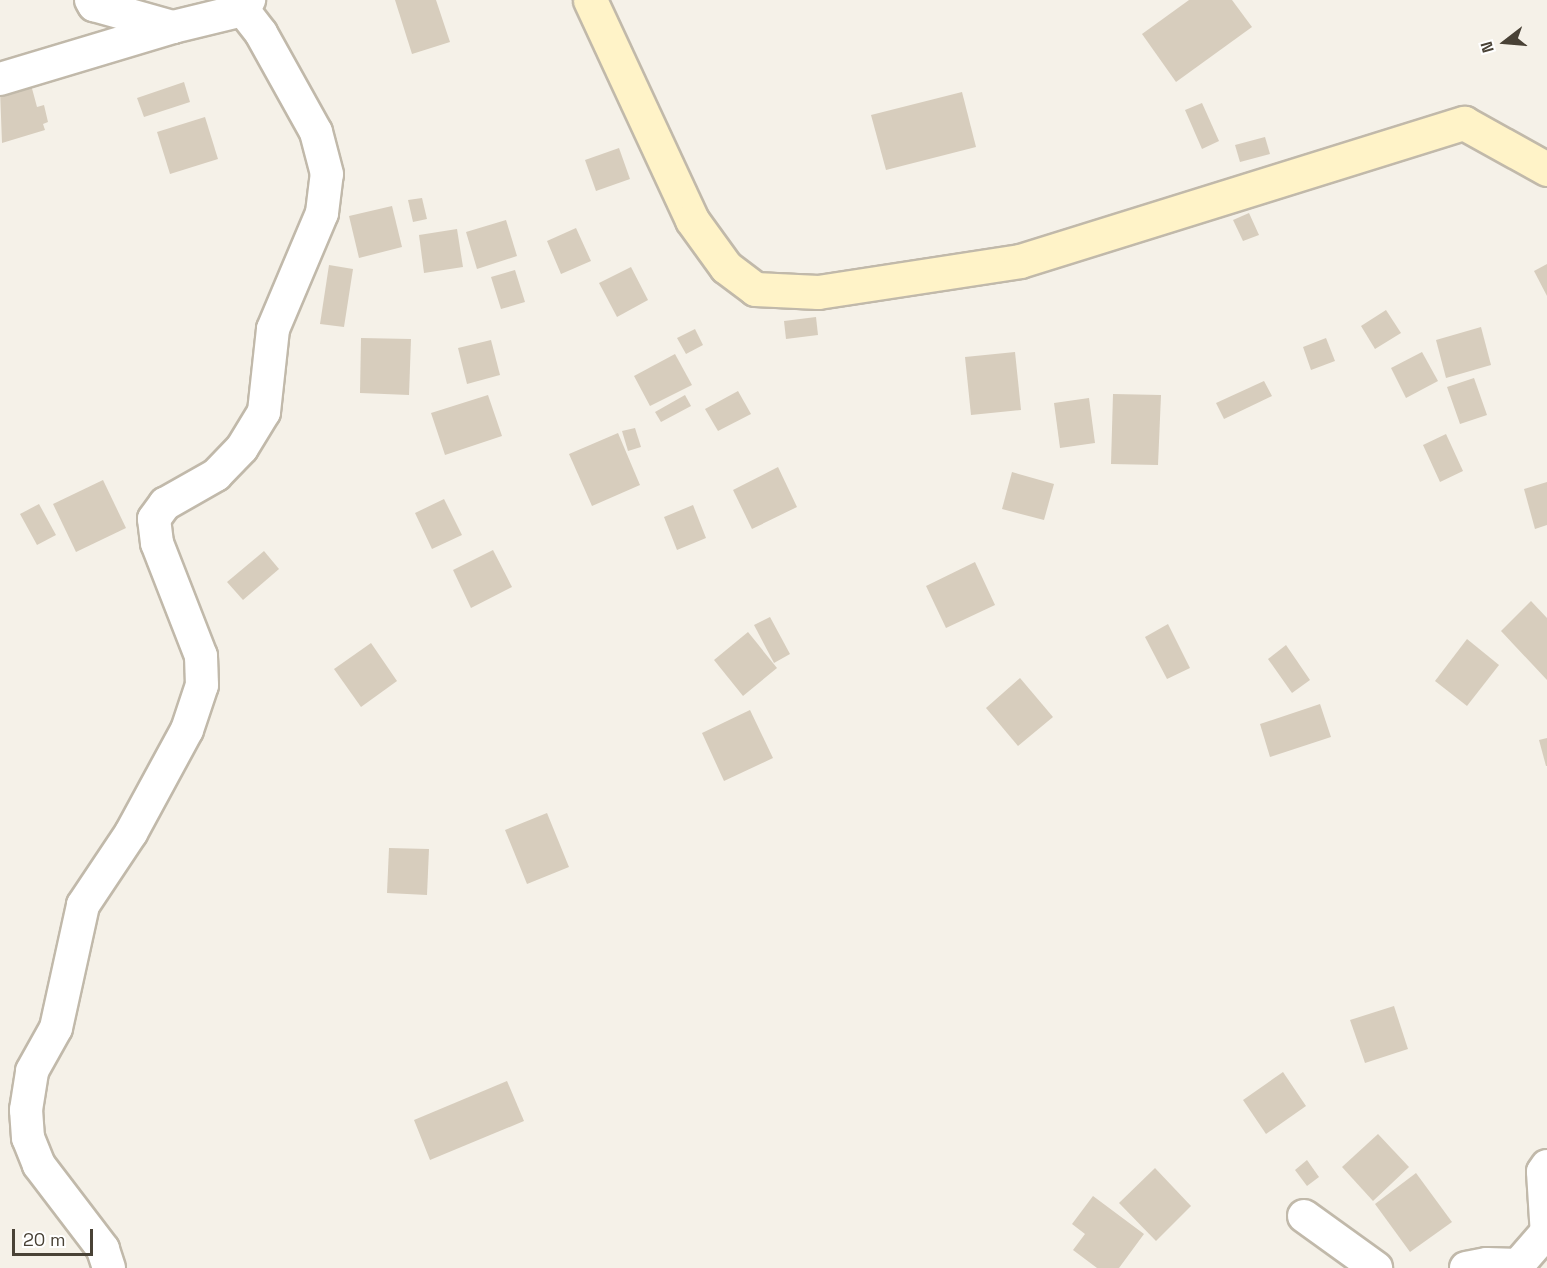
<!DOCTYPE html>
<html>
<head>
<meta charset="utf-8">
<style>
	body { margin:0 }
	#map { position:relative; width:1547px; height:1268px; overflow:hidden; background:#f5f1e8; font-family:"Space Grotesk",sans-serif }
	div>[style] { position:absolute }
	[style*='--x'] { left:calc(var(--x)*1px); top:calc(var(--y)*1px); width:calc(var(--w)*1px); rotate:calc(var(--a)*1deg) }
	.building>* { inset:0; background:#d7cdbd }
	.roads { filter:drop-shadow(2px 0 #c1b9aa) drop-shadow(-2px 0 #c1b9aa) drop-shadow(0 2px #c1b9aa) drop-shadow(0 -2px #c1b9aa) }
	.street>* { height:32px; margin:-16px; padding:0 16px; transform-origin:16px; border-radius:16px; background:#fff }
	.secondary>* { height:33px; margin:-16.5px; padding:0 16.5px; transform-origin:16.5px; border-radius:16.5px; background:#fff3c8 }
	span { translate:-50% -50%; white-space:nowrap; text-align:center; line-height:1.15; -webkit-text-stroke:4.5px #fff; paint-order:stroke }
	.north { position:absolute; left:1475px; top:12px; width:60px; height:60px; -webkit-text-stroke:4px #fff; paint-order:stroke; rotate:254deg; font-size:16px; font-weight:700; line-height:24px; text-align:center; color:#494236 }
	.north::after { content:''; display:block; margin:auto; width:21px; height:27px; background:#494236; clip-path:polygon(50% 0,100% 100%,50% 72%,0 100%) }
	.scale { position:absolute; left:12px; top:1229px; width:81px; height:27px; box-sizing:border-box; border:3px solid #494236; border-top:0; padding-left:8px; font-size:18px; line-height:21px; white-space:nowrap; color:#494236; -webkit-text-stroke:4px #fff; paint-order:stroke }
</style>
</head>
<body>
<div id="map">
	<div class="building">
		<i style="clip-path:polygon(395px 0,436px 0,450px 42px,412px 54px)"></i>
		<i style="clip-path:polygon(1189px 0,1232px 0,1252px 27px,1176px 82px,1142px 34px)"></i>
		<i style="clip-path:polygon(30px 81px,37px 107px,44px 105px,48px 122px,43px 124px,45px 130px,2px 143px,0 90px)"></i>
		<i style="clip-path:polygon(184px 82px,190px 102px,144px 117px,137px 98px)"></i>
		<i style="clip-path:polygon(962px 92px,976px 147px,886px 170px,871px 115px)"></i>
		<i style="clip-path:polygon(1202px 103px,1219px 141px,1202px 149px,1185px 110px)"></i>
		<i style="clip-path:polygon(205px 117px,218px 159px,170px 174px,157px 132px)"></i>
		<i style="clip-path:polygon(1265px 137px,1270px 154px,1240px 162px,1235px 145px)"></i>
		<i style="clip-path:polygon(619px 148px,630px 179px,596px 191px,585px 160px)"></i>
		<i style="clip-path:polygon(422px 198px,427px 219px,413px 222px,408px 200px)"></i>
		<i style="clip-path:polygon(392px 206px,402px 247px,359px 258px,349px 216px)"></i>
		<i style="clip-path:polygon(1249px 213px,1259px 235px,1243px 241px,1233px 220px)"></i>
		<i style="clip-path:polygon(506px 220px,517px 256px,477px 269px,466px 232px)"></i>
		<i style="clip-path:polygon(576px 228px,591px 261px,561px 274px,547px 241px)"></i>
		<i style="clip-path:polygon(457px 229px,463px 267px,424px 273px,419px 235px)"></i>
		<i style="clip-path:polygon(1547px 264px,1547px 296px,1534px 271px)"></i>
		<i style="clip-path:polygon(329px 265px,353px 269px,344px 327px,320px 324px)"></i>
		<i style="clip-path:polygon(631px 267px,648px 300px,617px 317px,599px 283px)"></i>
		<i style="clip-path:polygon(515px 270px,525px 302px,501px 309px,491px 277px)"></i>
		<i style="clip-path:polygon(1386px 310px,1401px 333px,1375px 349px,1361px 326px)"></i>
		<i style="clip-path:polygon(816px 317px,818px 335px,786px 339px,784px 321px)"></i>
		<i style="clip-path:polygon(1481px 327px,1491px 365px,1446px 378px,1436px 340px)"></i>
		<i style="clip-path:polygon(695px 329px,703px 345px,686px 354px,677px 338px)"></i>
		<i style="clip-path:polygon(361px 338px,411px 339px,409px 395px,360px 393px)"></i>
		<i style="clip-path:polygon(1326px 338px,1335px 361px,1311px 370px,1303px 347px)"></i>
		<i style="clip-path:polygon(491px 340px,500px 375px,467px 384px,458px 348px)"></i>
		<i style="clip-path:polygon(1015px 352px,1021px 410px,971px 415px,965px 357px)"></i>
		<i style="clip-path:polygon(1422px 352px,1438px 381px,1406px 398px,1391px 368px)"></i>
		<i style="clip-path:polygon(675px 354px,692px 385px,650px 406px,634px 376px)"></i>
		<i style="clip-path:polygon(1474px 378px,1487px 415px,1460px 424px,1447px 387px)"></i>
		<i style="clip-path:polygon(1264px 381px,1272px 396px,1224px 419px,1216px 403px)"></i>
		<i style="clip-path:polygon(738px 391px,751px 414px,718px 431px,705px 409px)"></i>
		<i style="clip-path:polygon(1113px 394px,1161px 395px,1158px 465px,1111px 464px)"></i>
		<i style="clip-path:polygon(488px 395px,502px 436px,445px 455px,431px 413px)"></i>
		<i style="clip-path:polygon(685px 395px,691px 406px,661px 422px,655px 412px)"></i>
		<i style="clip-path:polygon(1089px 398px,1095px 443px,1060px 448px,1054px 403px)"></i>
		<i style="clip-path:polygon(635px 428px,641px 447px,628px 451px,622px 431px)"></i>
		<i style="clip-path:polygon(618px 433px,640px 485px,592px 506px,569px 454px)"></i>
		<i style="clip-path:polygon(1446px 434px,1463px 471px,1440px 482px,1423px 445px)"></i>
		<i style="clip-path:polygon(778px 467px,797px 507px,752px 529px,733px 490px)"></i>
		<i style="clip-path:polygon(1012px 472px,1054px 484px,1044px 520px,1002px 509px)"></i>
		<i style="clip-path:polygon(103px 480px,126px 528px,76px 552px,53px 504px)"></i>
		<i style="clip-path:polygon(1547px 482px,1547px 525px,1535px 529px,1524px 489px)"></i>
		<i style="clip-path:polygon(444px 499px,462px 535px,432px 549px,415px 513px)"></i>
		<i style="clip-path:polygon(39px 504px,56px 535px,37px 545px,20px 514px)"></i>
		<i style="clip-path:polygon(693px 505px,706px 538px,677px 550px,664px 517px)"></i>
		<i style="clip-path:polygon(493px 550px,512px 587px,471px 608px,453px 570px)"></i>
		<i style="clip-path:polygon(264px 551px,279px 569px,243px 600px,227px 582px)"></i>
		<i style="clip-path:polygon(975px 562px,995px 605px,946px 628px,926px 586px)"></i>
		<i style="clip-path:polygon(1531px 601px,1547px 618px,1547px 680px,1501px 631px)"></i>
		<i style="clip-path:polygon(770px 617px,790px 654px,774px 663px,754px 625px)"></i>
		<i style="clip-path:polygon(1168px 624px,1190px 668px,1167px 679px,1145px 637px)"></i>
		<i style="clip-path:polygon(748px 632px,777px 668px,743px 696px,714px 660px)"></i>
		<i style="clip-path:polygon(1467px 639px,1499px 665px,1467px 706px,1435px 681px)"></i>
		<i style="clip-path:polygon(371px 643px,397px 681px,361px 707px,334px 669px)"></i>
		<i style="clip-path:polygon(1286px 645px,1310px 680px,1292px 693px,1268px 659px)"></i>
		<i style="clip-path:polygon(1020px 678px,1053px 717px,1018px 746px,986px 708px)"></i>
		<i style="clip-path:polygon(1320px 704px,1331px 737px,1270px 757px,1260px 724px)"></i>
		<i style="clip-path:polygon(750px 710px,773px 758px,724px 781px,702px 733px)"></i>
		<i style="clip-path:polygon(1547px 738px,1547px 766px,1546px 766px,1539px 740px)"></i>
		<i style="clip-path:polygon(547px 813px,569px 867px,527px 884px,505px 830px)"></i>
		<i style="clip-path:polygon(389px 848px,429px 849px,427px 895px,387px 893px)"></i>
		<i style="clip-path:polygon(1394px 1006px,1408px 1049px,1365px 1063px,1350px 1020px)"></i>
		<i style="clip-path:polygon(1283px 1072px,1306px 1106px,1266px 1134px,1243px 1100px)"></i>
		<i style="clip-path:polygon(507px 1081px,524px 1121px,430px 1160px,414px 1120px)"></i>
		<i style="clip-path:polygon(1378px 1134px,1409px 1167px,1373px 1201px,1342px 1167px)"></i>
		<i style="clip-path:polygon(1307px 1160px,1319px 1177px,1307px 1186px,1295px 1170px)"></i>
		<i style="clip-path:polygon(1155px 1168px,1191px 1206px,1156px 1241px,1119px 1203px)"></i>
		<i style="clip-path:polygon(1416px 1173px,1452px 1222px,1410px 1252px,1375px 1204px)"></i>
		<i style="clip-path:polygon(1093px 1196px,1144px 1234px,1119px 1268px,1097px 1268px,1073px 1250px,1085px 1234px,1072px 1224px)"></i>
	</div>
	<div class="roads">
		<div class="street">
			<i style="--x:91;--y:0;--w:6;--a:59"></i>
			<i style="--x:94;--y:5;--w:82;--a:15.6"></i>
			<i style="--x:173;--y:27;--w:72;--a:-13.7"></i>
			<i style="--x:0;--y:79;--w:181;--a:-16.7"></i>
			<i style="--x:1547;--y:1166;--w:7;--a:124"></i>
			<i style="--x:1543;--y:1172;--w:64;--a:86.4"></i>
			<i style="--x:1304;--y:1216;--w:89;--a:35.8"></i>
			<i style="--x:109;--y:1268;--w:20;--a:-108"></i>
			<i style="--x:103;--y:1249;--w:106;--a:-127.3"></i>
			<i style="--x:39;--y:1165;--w:29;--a:-112"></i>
			<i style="--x:28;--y:1138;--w:28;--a:-94"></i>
			<i style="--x:26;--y:1110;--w:39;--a:-81"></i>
			<i style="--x:32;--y:1071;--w:49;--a:-60.8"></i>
			<i style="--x:56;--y:1028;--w:126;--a:-77.6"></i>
			<i style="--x:83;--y:905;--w:87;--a:-56.3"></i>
			<i style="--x:131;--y:833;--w:117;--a:-61.5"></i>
			<i style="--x:187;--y:730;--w:47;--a:-71.6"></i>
			<i style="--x:202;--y:685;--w:29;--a:-92"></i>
			<i style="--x:201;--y:656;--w:121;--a:-111.3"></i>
			<i style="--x:157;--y:543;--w:24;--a:-97"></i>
			<i style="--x:154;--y:519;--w:19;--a:-54"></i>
			<i style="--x:165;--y:504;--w:59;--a:-29.6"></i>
			<i style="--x:216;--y:475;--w:37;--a:-46"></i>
			<i style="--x:242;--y:448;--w:42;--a:-58.6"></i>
			<i style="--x:264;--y:412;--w:83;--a:-83.8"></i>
			<i style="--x:273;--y:329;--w:126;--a:-67.1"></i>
			<i style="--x:322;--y:213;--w:39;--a:-83"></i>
			<i style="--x:327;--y:174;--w:43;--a:-104.7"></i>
			<i style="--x:316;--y:132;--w:113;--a:-119.1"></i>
			<i style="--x:261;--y:33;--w:29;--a:-128"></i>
			<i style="--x:243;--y:10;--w:12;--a:-59"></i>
			<i style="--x:1466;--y:1268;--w:21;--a:-11"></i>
			<i style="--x:1487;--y:1264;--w:31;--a:2"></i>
			<i style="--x:1518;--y:1265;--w:41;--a:-48.9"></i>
		</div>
		<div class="secondary">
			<i style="--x:590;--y:0;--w:242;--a:65.1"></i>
			<i style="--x:692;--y:220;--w:58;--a:54.1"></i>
			<i style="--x:726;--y:267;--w:36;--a:37"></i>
			<i style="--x:755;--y:289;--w:63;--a:2.7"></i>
			<i style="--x:818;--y:292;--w:204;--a:-8.7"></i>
			<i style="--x:1020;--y:261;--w:465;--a:-17.3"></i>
			<i style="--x:1464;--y:123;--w:95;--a:29"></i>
		</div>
	</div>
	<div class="north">N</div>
	<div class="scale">20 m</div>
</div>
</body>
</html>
